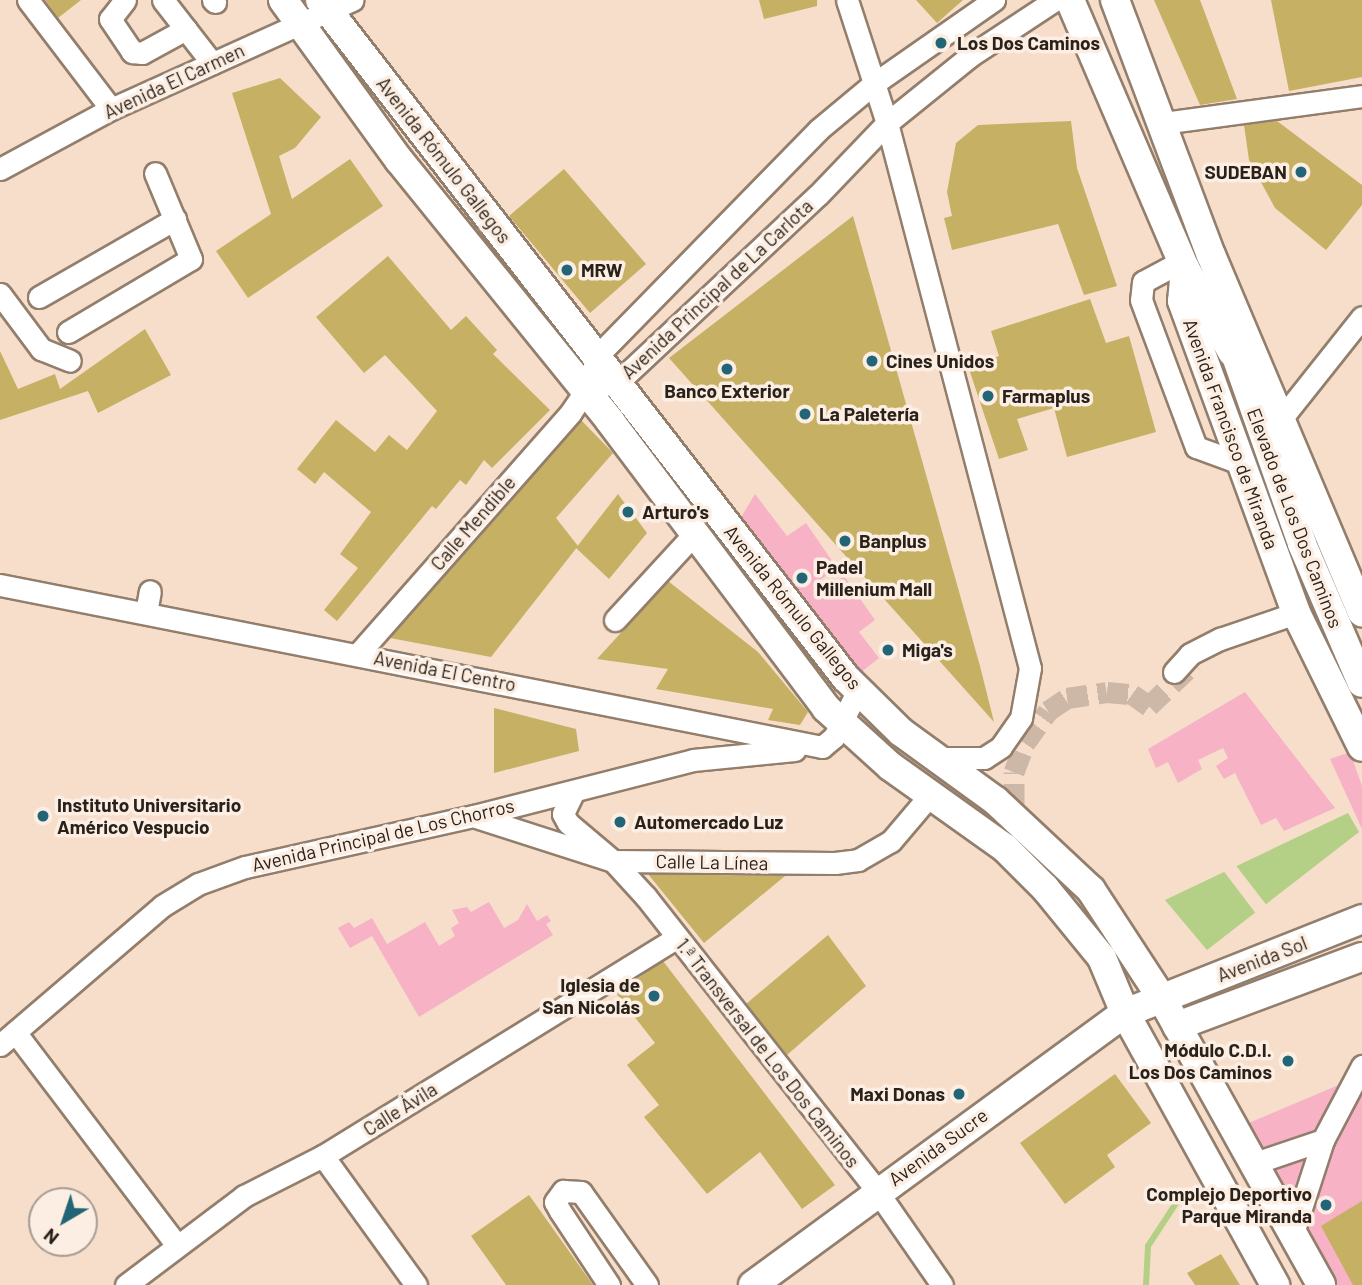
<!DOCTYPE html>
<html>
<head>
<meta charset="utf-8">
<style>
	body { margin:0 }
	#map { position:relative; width:1362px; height:1285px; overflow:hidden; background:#f6decb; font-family:Barlow,sans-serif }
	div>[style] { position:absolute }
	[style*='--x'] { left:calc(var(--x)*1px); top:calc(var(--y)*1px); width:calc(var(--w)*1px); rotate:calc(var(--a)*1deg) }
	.green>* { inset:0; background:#f7b2c6 }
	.water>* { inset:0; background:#b4cf86 }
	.pier>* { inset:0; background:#f6decb }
	.stream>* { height:6px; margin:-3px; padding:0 3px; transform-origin:3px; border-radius:3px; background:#b4cf86 }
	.building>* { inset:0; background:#c6b063 }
	.minor-tunnel>* { height:21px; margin-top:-10.5px; transform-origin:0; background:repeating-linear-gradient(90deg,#cdb8a8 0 21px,transparent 0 31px) }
	.roads { filter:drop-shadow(2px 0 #937e6c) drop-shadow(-2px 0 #937e6c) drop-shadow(0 2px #937e6c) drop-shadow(0 -2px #937e6c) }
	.minor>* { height:21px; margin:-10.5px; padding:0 10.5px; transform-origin:10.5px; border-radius:10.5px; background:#fff }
	.major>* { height:28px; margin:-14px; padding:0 14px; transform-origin:14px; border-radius:14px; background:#fff }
	.dots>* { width:19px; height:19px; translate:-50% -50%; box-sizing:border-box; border:4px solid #fceee2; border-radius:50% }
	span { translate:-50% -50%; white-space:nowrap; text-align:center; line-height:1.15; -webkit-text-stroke:7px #fceee2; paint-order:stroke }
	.poi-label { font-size:19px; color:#2a221a; font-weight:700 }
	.left { translate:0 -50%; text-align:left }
	.right { translate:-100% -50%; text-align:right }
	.street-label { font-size:19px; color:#2a221a }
	.north { position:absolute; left:28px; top:1187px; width:70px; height:70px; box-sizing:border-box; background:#fceee2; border:2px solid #a89c92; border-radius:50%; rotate:219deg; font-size:19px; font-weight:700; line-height:28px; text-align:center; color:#2a221a }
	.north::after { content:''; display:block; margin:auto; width:24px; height:32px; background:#216577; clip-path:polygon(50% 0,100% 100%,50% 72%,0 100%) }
</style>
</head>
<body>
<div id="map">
	<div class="green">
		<i style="clip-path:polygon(755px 494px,787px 536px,806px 523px,837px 568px,820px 580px,827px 588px,844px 576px,875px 620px,859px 632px,879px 658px,860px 673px,740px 519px)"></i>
		<i style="clip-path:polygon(1245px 692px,1335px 808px,1284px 831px,1276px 818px,1261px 825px,1235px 773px,1224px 779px,1216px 766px,1228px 758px,1223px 748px,1198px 760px,1202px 769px,1178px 783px,1168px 762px,1156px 768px,1148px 749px)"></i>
		<i style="clip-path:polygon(1350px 752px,1362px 786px,1362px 829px,1330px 759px)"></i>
		<i style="clip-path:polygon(489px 902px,504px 928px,518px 920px,527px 904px,537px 921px,547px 915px,551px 921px,546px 924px,553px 935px,419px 1017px,372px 936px,350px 948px,338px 928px,349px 922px,354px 928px,372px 918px,387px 944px,425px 922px,439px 946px,455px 936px,451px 928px,459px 923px,452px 910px,467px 907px,471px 912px)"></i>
		<i style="clip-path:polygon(1362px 1075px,1362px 1285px,1334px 1285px,1244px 1125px)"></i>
	</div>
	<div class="water">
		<i style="clip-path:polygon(1348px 813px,1359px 832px,1207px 950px,1165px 900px)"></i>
	</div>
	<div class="pier">
		<i style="clip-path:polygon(1234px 863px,1268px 907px,1257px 915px,1222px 869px)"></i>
	</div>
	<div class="stream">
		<i style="--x:1146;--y:1285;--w:39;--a:-87"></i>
		<i style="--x:1148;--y:1246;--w:62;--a:-56.8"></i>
	</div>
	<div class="building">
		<i style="clip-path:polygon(45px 0,81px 0,58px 18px)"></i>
		<i style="clip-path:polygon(759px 0,817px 0,817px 6px,764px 19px)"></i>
		<i style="clip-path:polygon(916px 0,963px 0,937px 23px)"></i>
		<i style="clip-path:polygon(1154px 0,1200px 0,1237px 99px,1200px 105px)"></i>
		<i style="clip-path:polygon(1271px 0,1362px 0,1362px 77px,1289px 91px)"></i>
		<i style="clip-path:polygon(280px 78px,321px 117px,295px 148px,279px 156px,292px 199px,350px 159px,383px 206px,248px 298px,216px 251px,271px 214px,232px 93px)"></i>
		<i style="clip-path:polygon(1071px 121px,1077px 168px,1117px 286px,1084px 295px,1058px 224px,952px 250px,944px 218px,952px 216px,947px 192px,956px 143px,978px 125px)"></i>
		<i style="clip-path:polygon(1277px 121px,1362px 185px,1362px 205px,1326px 250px,1275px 208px,1249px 160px,1244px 125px)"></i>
		<i style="clip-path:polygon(564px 169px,646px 264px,590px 313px,509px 216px)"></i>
		<i style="clip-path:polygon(853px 216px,980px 666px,994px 722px,669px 358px)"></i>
		<i style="clip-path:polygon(388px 256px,451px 330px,466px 316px,497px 350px,493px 354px,550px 410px,492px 468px,484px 460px,466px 485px,460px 480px,436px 509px,432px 506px,337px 621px,324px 610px,358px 568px,340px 554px,371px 512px,324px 472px,315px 484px,297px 469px,336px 420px,375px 452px,389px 435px,407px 450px,437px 411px,385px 355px,364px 373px,316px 317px)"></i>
		<i style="clip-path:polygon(1090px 299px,1106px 343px,1129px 336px,1156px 432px,1067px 457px,1054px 408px,1017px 419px,1028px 450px,999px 459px,968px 366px,999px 356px,991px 331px)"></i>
		<i style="clip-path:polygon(145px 329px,171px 375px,98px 413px,88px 391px,0 420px,0 351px,18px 389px,55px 374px,60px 389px)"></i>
		<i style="clip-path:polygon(581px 420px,613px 453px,556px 518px,578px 546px,491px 657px,390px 638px)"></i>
		<i style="clip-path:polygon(618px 494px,647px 533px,609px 579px,576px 548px)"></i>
		<i style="clip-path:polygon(668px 581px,758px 652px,808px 712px,800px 725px,768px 720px,773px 709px,656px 689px,668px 669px,597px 659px)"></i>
		<i style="clip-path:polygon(494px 708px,576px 729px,579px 751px,494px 773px)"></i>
		<i style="clip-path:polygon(648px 874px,785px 876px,704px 943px)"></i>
		<i style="clip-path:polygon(828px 935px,866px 986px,787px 1055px,746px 1004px)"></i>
		<i style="clip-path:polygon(663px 961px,835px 1185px,802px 1209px,760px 1152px,707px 1194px,644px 1117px,659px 1105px,627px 1065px,655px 1043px,616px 993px)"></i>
		<i style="clip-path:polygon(1115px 1074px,1151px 1123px,1107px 1155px,1115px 1167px,1065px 1204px,1020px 1143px)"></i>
		<i style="clip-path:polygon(529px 1195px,593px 1285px,506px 1285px,471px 1236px)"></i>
		<i style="clip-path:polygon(1362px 1201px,1362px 1285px,1353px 1285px,1321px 1226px)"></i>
		<i style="clip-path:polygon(1221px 1254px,1240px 1285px,1195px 1285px,1187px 1273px)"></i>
	</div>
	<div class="minor-tunnel">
		<i style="--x:1014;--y:804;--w:32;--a:-90"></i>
		<i style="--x:1014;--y:772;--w:31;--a:-69"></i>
		<i style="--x:1025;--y:743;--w:39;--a:-54"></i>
		<i style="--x:1048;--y:711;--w:23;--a:-34"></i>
		<i style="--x:1067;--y:698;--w:40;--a:-8.5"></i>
		<i style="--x:1107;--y:692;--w:25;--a:5"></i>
		<i style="--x:1132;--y:694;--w:21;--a:35"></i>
		<i style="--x:1149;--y:706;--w:62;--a:-43.7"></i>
	</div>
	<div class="roads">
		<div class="minor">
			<i style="--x:28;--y:0;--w:137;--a:52.7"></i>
			<i style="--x:125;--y:0;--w:24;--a:128"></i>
			<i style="--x:110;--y:19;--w:40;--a:56"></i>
			<i style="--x:132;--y:52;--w:10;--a:6"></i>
			<i style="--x:142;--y:53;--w:50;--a:-28.6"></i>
			<i style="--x:163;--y:0;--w:80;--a:52.1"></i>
			<i style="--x:213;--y:0;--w:3;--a:45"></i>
			<i style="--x:847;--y:0;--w:129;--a:72"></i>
			<i style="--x:887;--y:123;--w:563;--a:75.3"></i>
			<i style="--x:1030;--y:668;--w:51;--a:100.2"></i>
			<i style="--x:1021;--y:718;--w:35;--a:125"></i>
			<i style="--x:1001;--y:747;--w:20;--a:147"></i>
			<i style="--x:984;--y:758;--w:48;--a:180"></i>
			<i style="--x:1163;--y:123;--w:201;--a:-7.7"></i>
			<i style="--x:0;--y:169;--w:126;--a:-28.4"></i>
			<i style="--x:111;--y:109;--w:265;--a:-24.3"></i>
			<i style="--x:1182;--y:261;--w:44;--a:151.7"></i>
			<i style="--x:1143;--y:282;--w:18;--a:96"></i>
			<i style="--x:1141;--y:300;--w:157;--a:69.5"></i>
			<i style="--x:1196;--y:447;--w:50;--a:19.9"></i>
			<i style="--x:0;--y:294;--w:69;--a:53.3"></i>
			<i style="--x:41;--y:349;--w:31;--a:22"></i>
			<i style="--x:39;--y:297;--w:157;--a:-29.8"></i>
			<i style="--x:68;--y:332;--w:143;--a:-30.7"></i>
			<i style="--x:191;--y:259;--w:93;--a:-112.7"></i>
			<i style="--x:604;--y:385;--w:16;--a:-15"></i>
			<i style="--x:619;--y:381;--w:272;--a:-43.1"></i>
			<i style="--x:818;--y:195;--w:100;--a:-46.2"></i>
			<i style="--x:887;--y:123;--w:107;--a:-38.9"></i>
			<i style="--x:970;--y:56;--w:102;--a:-33.4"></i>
			<i style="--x:1281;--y:419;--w:130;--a:-51.5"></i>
			<i style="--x:0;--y:585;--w:838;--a:11.15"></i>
			<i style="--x:822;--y:747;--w:16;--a:-40"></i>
			<i style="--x:834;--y:737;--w:53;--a:-62.9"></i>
			<i style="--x:146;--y:613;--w:22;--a:-80"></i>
			<i style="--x:615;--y:620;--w:117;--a:-47.4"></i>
			<i style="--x:358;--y:654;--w:322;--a:-48.6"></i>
			<i style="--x:571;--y:412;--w:25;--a:-56"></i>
			<i style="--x:585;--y:391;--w:38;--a:-70"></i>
			<i style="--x:598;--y:355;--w:315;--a:-45.6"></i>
			<i style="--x:818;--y:130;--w:70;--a:-39.8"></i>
			<i style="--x:872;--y:85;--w:149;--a:-34.9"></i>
			<i style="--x:1174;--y:672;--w:24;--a:-48"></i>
			<i style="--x:1190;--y:654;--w:34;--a:-27"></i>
			<i style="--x:1220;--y:639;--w:80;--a:-18.9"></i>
			<i style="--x:574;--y:791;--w:25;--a:116"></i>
			<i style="--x:563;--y:814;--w:10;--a:61"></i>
			<i style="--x:568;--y:823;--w:59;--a:40.2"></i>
			<i style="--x:613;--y:861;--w:49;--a:47.5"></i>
			<i style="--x:646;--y:897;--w:374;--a:51.8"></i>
			<i style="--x:877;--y:1191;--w:114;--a:55.3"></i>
			<i style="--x:476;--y:817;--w:144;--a:17.8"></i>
			<i style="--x:613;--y:861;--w:222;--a:0.5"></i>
			<i style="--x:835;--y:863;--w:23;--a:-7"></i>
			<i style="--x:858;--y:860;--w:38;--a:-30"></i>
			<i style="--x:891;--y:841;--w:60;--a:-49.7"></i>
			<i style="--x:15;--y:1032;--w:266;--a:52.8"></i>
			<i style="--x:0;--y:1045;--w:213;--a:-40.6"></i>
			<i style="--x:162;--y:906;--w:42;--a:-31.4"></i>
			<i style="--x:198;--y:884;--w:50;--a:-19.9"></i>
			<i style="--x:245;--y:867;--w:235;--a:-12.6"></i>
			<i style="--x:474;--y:816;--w:226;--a:-14.3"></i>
			<i style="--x:693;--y:760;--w:102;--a:-5.6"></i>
			<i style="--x:323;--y:1156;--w:159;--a:54.2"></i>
			<i style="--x:1255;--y:1163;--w:72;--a:-18.7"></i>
			<i style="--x:1293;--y:1233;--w:98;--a:-72.1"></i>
			<i style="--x:1323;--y:1140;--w:84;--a:-62.2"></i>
			<i style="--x:126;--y:1285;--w:148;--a:-37"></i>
			<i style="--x:244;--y:1196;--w:89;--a:-26.9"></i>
			<i style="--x:323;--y:1156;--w:416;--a:-31.7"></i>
			<i style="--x:609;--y:1285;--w:89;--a:-123.5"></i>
			<i style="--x:560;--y:1211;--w:10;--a:-119"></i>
			<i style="--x:555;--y:1202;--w:14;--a:-54"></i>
			<i style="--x:563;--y:1191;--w:18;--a:3"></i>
			<i style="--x:581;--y:1192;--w:114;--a:54.6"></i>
		</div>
		<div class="major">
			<i style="--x:283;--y:0;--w:198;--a:54.1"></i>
			<i style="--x:399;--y:160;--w:336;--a:51"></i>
			<i style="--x:610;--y:421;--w:359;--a:53"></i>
			<i style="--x:826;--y:708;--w:86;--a:42.2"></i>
			<i style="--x:890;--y:766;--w:141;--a:35.5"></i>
			<i style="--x:1005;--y:848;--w:57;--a:45"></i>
			<i style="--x:1045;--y:888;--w:90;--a:50.8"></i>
			<i style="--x:1102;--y:958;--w:60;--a:67.3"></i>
			<i style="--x:1125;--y:1013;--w:311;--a:61.1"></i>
			<i style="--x:320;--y:0;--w:858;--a:52.2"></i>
			<i style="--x:846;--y:678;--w:77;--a:44.5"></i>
			<i style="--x:901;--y:732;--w:117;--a:36"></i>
			<i style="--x:996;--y:801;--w:130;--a:43.1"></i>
			<i style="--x:1091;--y:890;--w:128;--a:56.8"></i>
			<i style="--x:1161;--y:997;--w:329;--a:60.9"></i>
			<i style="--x:1070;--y:0;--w:292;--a:66.8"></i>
			<i style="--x:1185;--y:268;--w:96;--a:60.8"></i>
			<i style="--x:1115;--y:0;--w:272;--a:69.4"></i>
			<i style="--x:1211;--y:255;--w:388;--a:67.1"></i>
			<i style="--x:1185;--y:268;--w:33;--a:95"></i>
			<i style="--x:1182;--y:301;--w:332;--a:69.9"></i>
			<i style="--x:1296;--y:613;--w:149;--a:63.8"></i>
			<i style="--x:1230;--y:339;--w:217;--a:70.6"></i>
			<i style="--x:1302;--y:544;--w:151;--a:66.7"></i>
			<i style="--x:1177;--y:1026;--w:197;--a:-20.5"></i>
			<i style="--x:753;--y:1285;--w:461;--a:-36.2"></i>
			<i style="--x:1125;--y:1013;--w:255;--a:-21.6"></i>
		</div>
	</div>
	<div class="dots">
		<i style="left:941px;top:43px;background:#216577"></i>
		<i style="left:1301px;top:172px;background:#216577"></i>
		<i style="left:567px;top:270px;background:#216577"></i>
		<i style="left:872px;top:361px;background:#216577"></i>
		<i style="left:727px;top:369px;background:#216577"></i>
		<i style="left:988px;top:396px;background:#216577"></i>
		<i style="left:805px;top:414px;background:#216577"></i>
		<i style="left:628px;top:512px;background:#216577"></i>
		<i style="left:845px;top:541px;background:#216577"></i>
		<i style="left:802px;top:578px;background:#216577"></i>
		<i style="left:888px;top:650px;background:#216577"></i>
		<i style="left:43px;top:816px;background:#216577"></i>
		<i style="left:620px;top:822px;background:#216577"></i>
		<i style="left:654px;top:996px;background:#216577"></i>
		<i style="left:1288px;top:1061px;background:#216577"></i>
		<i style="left:959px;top:1094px;background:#216577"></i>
		<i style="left:1326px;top:1205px;background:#216577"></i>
	</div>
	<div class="poi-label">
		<span class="left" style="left:957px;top:43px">Los Dos Caminos</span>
		<span class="right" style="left:1287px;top:172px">SUDEBAN</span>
		<span class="left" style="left:581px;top:270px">MRW</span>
		<span class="left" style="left:886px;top:361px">Cines Unidos</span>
		<span style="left:727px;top:391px">Banco Exterior</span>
		<span class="left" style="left:1002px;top:396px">Farmaplus</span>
		<span class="left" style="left:819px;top:414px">La Paletería</span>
		<span class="left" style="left:642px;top:512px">Arturo's</span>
		<span class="left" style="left:859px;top:541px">Banplus</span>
		<span class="left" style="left:816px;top:578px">Padel<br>Millenium Mall</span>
		<span class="left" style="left:902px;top:650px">Miga's</span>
		<span class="left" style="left:57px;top:816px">Instituto Universitario<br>Américo Vespucio</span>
		<span class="left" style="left:634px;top:822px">Automercado Luz</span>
		<span class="right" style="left:640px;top:996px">Iglesia de<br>San Nicolás</span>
		<span class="right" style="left:1272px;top:1061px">Módulo C.D.I.<br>Los Dos Caminos</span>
		<span class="right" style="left:945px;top:1094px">Maxi Donas</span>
		<span class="right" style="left:1312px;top:1205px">Complejo Deportivo<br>Parque Miranda</span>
	</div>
	<div class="street-label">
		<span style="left:174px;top:81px;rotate:-25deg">Avenida El Carmen</span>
		<span style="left:444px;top:160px;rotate:52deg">Avenida Rómulo Gallegos</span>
		<span style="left:717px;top:289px;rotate:-43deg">Avenida Principal de La Carlota</span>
		<span style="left:1231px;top:434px;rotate:70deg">Avenida Francisco de Miranda</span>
		<span style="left:1295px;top:518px;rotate:69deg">Elevado de Los Dos Caminos</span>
		<span style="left:473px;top:523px;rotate:-49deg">Calle Mendible</span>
		<span style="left:793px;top:607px;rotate:51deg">Avenida Rómulo Gallegos</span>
		<span style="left:445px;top:671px;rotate:11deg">Avenida El Centro</span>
		<span style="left:383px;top:835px;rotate:-13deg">Avenida Principal de Los Chorros</span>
		<span style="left:712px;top:862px;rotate:1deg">Calle La Línea</span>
		<span style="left:1262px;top:959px;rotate:-21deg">Avenida Sol</span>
		<span style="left:768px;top:1053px;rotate:52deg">1.ª Transversal de Los Dos Caminos</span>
		<span style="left:400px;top:1109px;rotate:-32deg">Calle Ávila</span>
		<span style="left:938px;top:1147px;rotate:-36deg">Avenida Sucre</span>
	</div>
	<div class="north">N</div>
</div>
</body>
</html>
